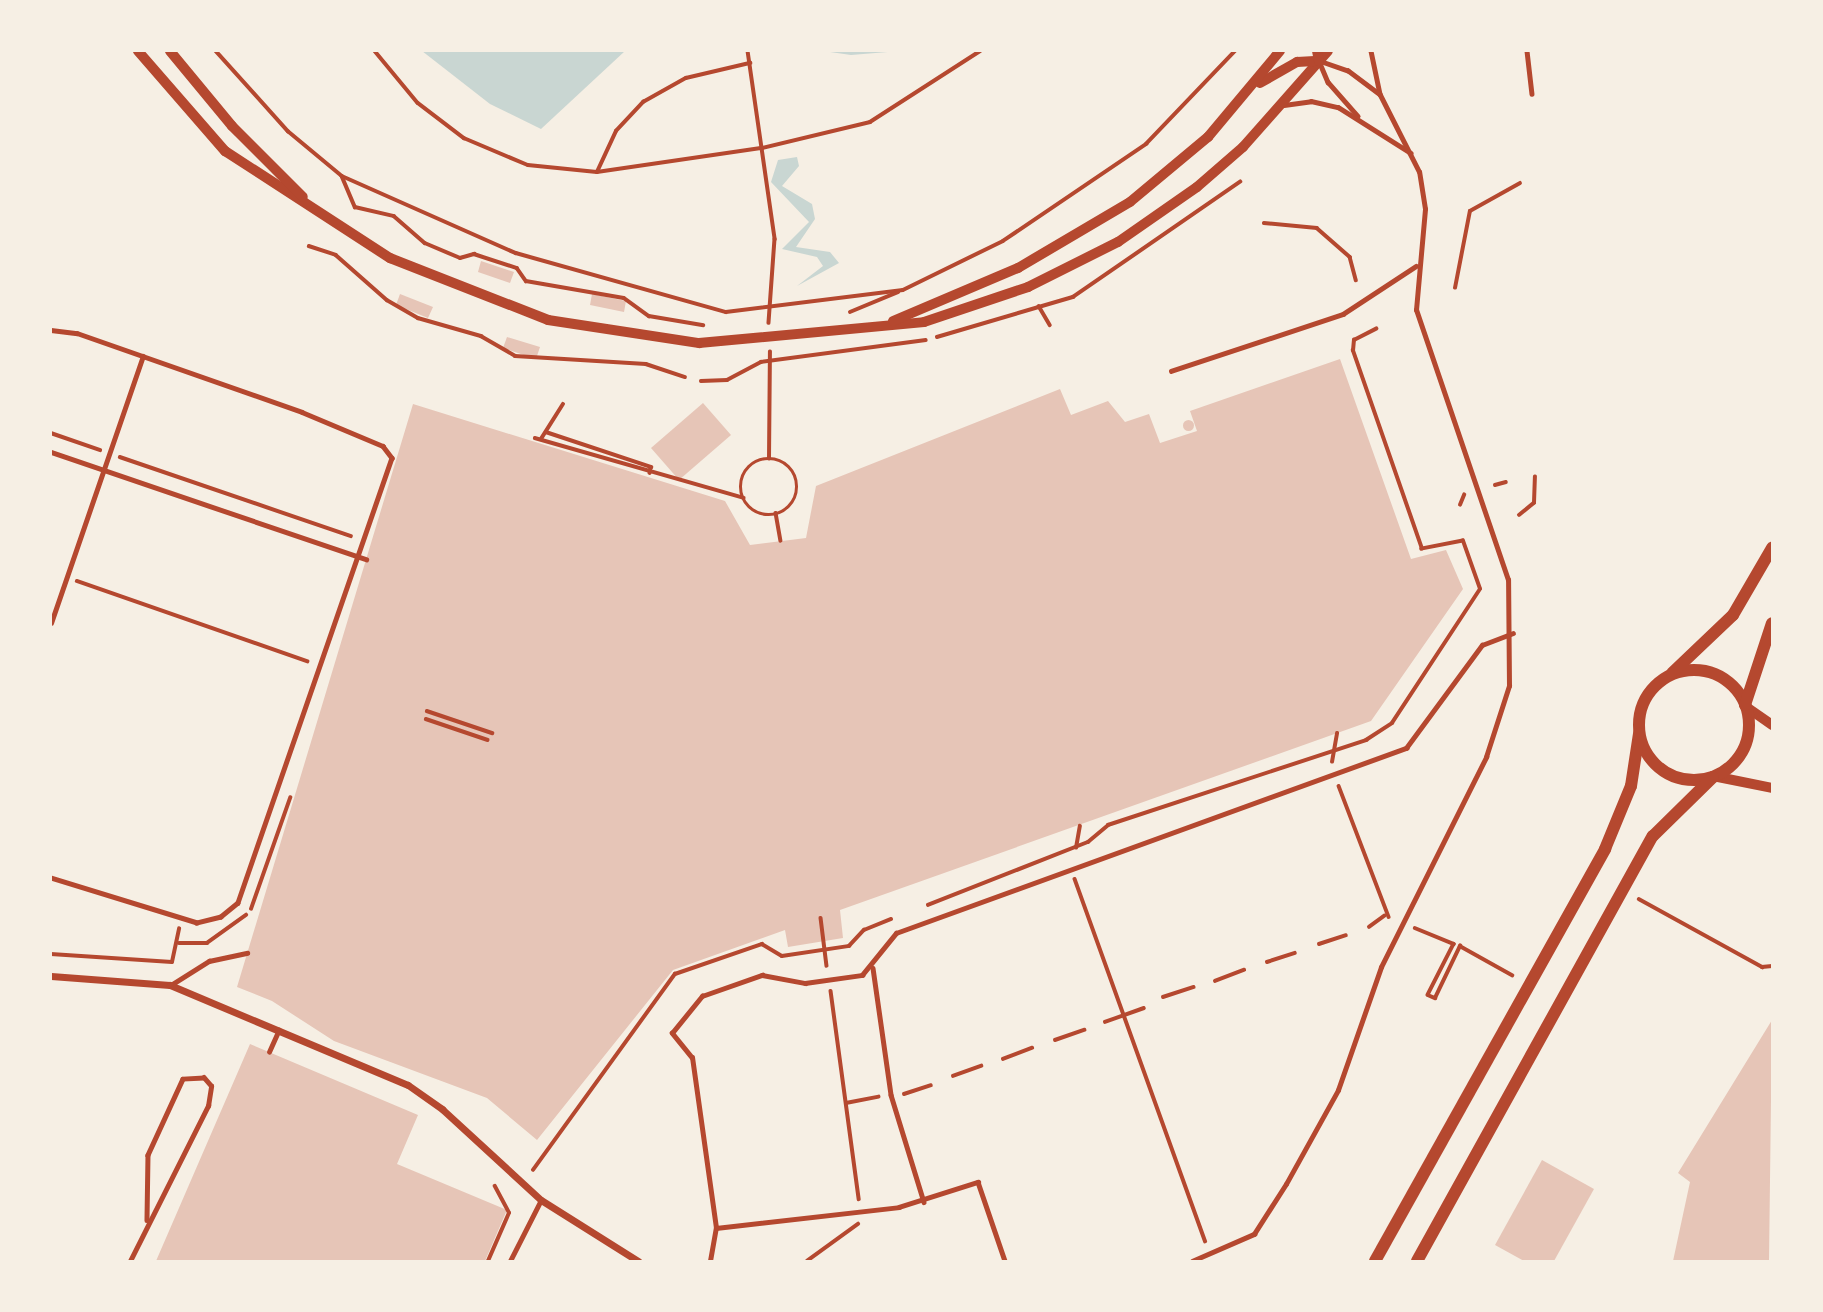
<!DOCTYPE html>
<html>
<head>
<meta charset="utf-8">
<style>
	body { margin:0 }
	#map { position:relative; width:1823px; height:1312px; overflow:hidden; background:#f6efe4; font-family:"Sofia Sans Condensed",sans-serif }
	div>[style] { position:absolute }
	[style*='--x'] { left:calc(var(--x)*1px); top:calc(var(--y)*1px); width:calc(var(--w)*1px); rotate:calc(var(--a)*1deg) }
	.water>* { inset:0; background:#c9d6d2 }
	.building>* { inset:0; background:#e6c5b7 }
	.round { border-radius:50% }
	.path>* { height:3.5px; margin:-1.75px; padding:0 1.75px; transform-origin:1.75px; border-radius:1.75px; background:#b5482f }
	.path>.ring { margin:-1.75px; padding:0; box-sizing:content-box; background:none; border:3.5px solid #b5482f; border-radius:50% }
	.service>* { height:4.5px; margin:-2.25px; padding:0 2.25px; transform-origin:2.25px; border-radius:2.25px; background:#b5482f }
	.minor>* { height:7px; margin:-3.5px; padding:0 3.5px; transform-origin:3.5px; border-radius:3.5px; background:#b5482f }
	.tertiary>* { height:10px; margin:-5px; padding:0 5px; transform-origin:5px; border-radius:5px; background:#b5482f }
	.secondary>* { height:12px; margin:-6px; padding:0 6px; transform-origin:6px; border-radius:6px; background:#b5482f }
	.secondary>.ring { margin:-6px; padding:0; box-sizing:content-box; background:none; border:12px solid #b5482f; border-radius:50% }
	span { translate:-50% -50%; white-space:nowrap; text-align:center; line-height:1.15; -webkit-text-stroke:5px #f6efe4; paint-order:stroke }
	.frame { position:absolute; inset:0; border:52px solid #f6efe4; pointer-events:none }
</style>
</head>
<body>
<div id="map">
	<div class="water">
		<i style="clip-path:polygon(422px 51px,625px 51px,541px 129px,490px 104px)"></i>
		<i style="clip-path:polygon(823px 51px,900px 51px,851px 55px)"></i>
		<i style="clip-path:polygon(797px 157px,799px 166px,782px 186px,812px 204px,815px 219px,796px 247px,830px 252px,839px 263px,797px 286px,823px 266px,817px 257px,782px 249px,809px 222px,771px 182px,778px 160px)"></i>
	</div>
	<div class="building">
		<i style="clip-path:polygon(481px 261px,514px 272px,510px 283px,478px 272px)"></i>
		<i style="clip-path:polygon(400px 294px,433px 307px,428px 318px,396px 305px)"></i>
		<i style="clip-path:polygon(592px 294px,626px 301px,624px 312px,590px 305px)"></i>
		<i style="clip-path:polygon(507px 337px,540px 347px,536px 359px,503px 348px)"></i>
		<i style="clip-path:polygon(1340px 359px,1411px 559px,1446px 550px,1463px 589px,1371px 721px,840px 910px,843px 938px,788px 947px,785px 930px,673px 970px,537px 1140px,487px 1098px,334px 1041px,272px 1001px,237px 987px,413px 404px,725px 501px,750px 545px,806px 538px,816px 486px,1060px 389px,1071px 415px,1108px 401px,1125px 422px,1149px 414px,1160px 443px,1197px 431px,1190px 411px)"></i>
		<i style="clip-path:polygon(703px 403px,731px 435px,679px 480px,651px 448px)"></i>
		<i class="round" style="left:1182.5px;top:419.5px;width:11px;height:11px"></i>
		<i style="clip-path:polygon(1772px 1020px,1769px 1261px,1673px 1261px,1690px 1182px,1678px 1173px)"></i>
		<i style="clip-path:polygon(250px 1044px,418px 1115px,397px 1164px,507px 1210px,485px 1261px,156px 1261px)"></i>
		<i style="clip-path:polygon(1542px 1160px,1594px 1189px,1554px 1261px,1524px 1261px,1495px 1245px)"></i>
	</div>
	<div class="path">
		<i style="--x:216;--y:51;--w:108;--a:48"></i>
		<i style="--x:288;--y:131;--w:70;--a:39.8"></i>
		<i style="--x:342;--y:176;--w:190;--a:23.9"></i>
		<i style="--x:516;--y:253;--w:218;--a:15.7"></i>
		<i style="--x:726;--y:312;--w:178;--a:-7.1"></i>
		<i style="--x:903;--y:290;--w:111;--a:-26.1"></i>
		<i style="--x:1003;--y:241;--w:173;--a:-34.1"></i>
		<i style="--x:1146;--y:144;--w:129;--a:-46.3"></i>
		<i style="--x:375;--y:51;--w:67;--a:50.4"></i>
		<i style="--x:418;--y:103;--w:58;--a:37.3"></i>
		<i style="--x:464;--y:138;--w:69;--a:22.9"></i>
		<i style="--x:528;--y:165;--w:69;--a:5.8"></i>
		<i style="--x:597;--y:172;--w:167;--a:-8.3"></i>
		<i style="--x:762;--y:148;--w:111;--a:-13.5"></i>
		<i style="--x:870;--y:122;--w:131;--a:-32.8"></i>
		<i style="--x:748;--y:51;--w:190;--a:81.8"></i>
		<i style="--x:775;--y:239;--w:84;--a:94.1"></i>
		<i style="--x:597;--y:172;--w:45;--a:-65.1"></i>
		<i style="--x:616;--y:131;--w:40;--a:-47"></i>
		<i style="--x:643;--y:102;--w:49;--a:-29.2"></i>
		<i style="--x:686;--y:78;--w:66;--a:-13.2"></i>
		<i style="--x:342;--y:176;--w:34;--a:67"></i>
		<i style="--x:355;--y:207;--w:40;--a:13"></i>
		<i style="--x:394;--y:216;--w:41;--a:41.1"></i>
		<i style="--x:425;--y:243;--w:38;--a:23"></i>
		<i style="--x:460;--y:258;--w:15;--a:-16"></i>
		<i style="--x:474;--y:254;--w:45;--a:18"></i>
		<i style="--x:517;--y:268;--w:16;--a:55"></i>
		<i style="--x:526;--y:281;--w:99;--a:9.8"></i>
		<i style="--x:624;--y:298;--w:31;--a:36"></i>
		<i style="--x:649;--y:316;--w:55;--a:9.5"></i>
		<i style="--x:1264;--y:223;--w:53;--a:5.4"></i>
		<i style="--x:1317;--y:228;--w:44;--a:41.3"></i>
		<i style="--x:1350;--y:257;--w:24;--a:75"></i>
		<i style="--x:309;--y:246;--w:28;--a:18"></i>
		<i style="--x:336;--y:255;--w:68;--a:41.4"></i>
		<i style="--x:387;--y:300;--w:36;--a:30"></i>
		<i style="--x:418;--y:318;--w:66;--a:15.9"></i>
		<i style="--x:481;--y:336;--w:39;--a:30"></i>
		<i style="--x:515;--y:356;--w:131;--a:3.5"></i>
		<i style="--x:646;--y:364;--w:41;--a:18.4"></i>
		<i style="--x:1455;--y:288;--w:78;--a:-79"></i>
		<i style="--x:1470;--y:211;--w:57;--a:-29.2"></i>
		<i style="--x:1039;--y:306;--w:22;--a:60"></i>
		<i style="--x:850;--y:312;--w:52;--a:-22.6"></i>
		<i style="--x:937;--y:337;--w:142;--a:-16.4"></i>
		<i style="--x:1073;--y:297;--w:203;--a:-34.6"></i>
		<i style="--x:701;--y:381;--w:26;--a:-2"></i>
		<i style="--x:727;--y:380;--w:38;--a:-28"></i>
		<i style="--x:761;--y:362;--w:166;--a:-7.6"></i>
		<i style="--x:546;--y:432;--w:111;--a:18.4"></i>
		<i style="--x:651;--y:467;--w:6;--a:99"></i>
		<i style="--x:51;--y:433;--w:52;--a:19.1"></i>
		<i style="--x:535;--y:438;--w:217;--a:16"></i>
		<i style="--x:541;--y:439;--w:41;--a:-57.8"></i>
		<i style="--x:120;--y:457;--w:244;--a:18.9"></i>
		<i style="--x:769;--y:459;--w:107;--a:-89.5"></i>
		<i class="ring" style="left:741px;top:459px;width:52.5px;height:52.5px"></i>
		<i style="--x:1495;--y:485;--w:11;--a:-15"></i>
		<i style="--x:1460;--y:505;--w:11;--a:-68"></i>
		<i style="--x:776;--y:513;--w:28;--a:80"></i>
		<i style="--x:1519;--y:515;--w:19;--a:-39"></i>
		<i style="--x:1534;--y:503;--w:26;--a:-88"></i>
		<i style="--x:77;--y:581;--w:244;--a:19.2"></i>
		<i style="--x:427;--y:711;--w:69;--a:18.7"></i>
		<i style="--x:426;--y:719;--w:65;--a:18.7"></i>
		<i style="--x:1332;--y:762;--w:29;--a:-80"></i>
		<i style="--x:1339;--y:786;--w:140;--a:69.1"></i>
		<i style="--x:1076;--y:848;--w:22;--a:-80"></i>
		<i style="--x:1075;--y:879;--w:385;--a:70.2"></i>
		<i style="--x:1639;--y:899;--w:141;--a:28.9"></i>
		<i style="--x:1762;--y:967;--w:10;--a:-6"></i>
		<i style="--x:928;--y:905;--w:172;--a:-21.5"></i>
		<i style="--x:1088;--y:842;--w:26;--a:-40"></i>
		<i style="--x:1108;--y:825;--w:272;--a:-18.2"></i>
		<i style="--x:1366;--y:740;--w:31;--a:-33"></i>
		<i style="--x:1392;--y:723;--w:160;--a:-56.7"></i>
		<i style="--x:1480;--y:589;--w:51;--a:-109.5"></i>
		<i style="--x:1463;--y:541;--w:42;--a:169"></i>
		<i style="--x:1422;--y:549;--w:210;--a:-109.2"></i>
		<i style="--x:1353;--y:351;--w:11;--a:-85"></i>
		<i style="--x:1354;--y:340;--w:25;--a:-27"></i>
		<i style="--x:251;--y:909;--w:118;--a:-70.6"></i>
		<i style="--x:821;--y:918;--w:48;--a:82.9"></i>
		<i style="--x:1369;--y:927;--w:19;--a:-36"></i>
		<i style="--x:1415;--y:928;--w:42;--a:22.3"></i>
		<i style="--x:1454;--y:944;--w:57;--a:117"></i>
		<i style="--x:1428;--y:995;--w:8;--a:23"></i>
		<i style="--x:1435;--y:998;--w:58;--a:-64.3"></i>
		<i style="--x:1460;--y:946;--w:60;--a:29.1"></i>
		<i style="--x:179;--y:943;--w:28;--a:0"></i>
		<i style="--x:207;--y:943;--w:48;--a:-35.7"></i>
		<i style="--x:1319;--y:944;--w:28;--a:-18"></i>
		<i style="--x:51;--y:954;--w:121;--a:3.8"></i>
		<i style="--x:172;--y:962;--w:34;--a:-78"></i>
		<i style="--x:1267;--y:962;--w:29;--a:-18"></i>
		<i style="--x:1215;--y:981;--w:31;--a:-21"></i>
		<i style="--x:831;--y:991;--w:210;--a:82.3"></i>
		<i style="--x:1163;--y:997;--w:32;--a:-18"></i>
		<i style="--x:1105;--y:1022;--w:41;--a:-19.7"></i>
		<i style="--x:1055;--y:1040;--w:31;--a:-19"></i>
		<i style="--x:1003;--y:1059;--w:31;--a:-21"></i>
		<i style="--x:953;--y:1076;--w:30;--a:-20"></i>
		<i style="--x:904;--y:1094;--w:28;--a:-18"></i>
		<i style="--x:846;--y:1103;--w:33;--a:-11"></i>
		<i style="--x:533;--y:1170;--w:242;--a:-54.1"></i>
		<i style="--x:675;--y:974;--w:92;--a:-19"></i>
		<i style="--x:762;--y:944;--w:23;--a:31"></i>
		<i style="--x:782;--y:956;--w:68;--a:-8.5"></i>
		<i style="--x:849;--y:946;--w:22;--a:-47"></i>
		<i style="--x:864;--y:930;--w:29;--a:-22"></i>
		<i style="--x:488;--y:1261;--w:52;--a:-66.4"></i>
		<i style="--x:509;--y:1213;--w:30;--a:-118"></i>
		<i style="--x:807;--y:1261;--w:63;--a:-36"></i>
	</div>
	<div class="service">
		<i style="--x:1371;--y:51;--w:44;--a:78.2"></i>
		<i style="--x:1527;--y:51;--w:43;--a:83.4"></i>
		<i style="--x:1284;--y:105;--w:27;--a:-8"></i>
		<i style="--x:1311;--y:101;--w:28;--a:13"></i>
		<i style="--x:1338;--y:107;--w:86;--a:32.2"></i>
		<i style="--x:51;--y:330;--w:26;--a:7"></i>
		<i style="--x:77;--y:333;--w:238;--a:19.3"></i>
		<i style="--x:302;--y:412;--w:88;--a:22.8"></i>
		<i style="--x:383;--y:446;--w:15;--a:53"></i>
		<i style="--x:392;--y:458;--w:471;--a:109.1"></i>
		<i style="--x:238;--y:903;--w:22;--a:141"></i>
		<i style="--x:221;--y:917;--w:25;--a:166"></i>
		<i style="--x:197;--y:923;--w:153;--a:-162.9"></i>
		<i style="--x:1171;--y:371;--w:181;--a:-18.3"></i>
		<i style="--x:1343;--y:314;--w:87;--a:-33.3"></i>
		<i style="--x:51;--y:452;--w:333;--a:18.8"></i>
		<i style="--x:51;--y:623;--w:282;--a:-71"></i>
		<i style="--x:873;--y:968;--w:128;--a:81.9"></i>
		<i style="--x:891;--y:1095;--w:112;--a:72.9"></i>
		<i style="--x:171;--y:985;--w:45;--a:-32.3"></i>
		<i style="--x:209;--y:961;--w:39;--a:-12"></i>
		<i style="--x:269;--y:1052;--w:24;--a:-66"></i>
		<i style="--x:716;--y:1228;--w:184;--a:-6.5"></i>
		<i style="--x:899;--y:1207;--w:83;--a:-17.6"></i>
		<i style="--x:978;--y:1182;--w:83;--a:71.1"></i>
		<i style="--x:130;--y:1261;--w:174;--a:-63.3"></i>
		<i style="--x:208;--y:1106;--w:20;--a:-81"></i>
		<i style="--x:211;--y:1086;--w:11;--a:-131"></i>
		<i style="--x:204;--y:1078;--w:21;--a:177"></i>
		<i style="--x:183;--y:1079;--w:84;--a:114.7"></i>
		<i style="--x:148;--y:1155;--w:65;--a:90.9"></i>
		<i style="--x:510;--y:1261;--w:68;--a:-63.1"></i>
		<i style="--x:710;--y:1261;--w:34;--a:-80"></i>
		<i style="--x:716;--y:1228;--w:172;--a:-98"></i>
		<i style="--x:692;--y:1058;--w:32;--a:-129"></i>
		<i style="--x:672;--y:1033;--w:48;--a:-51"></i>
		<i style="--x:702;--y:996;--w:64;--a:-19.3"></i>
		<i style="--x:762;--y:975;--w:44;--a:10.5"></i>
		<i style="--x:805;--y:983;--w:58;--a:-8"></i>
		<i style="--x:862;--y:975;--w:54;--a:-51"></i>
		<i style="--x:896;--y:933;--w:543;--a:-19.94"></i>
		<i style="--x:1406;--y:748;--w:128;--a:-53.6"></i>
		<i style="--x:1482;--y:645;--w:33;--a:-21"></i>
		<i style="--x:1192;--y:1261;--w:68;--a:-23.5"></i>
		<i style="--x:1254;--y:1234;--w:59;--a:-57.4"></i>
		<i style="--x:1286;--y:1184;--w:107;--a:-61"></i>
		<i style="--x:1338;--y:1090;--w:130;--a:-70.7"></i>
		<i style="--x:1381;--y:967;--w:235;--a:-63.4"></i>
		<i style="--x:1486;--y:757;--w:75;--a:-72.1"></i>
		<i style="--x:1509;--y:686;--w:106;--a:-90.5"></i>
		<i style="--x:1508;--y:580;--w:285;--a:-108.8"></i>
		<i style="--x:1416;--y:310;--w:101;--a:-84.9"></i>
		<i style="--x:1425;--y:209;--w:37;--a:-99"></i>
		<i style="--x:1419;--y:172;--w:86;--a:-116.9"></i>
		<i style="--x:1380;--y:95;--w:40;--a:-143"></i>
		<i style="--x:1348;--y:71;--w:31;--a:-161"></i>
		<i style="--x:1319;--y:61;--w:23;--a:67"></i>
		<i style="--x:1328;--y:82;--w:45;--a:48.6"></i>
	</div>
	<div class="minor">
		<i style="--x:51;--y:976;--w:119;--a:4.3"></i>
		<i style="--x:170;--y:985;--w:258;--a:22.8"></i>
		<i style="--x:408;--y:1085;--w:42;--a:35.2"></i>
		<i style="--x:442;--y:1109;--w:134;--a:42.6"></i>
		<i style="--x:541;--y:1200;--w:115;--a:32.2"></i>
	</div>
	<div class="tertiary">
		<i style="--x:138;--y:51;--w:133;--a:49"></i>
		<i style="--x:225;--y:151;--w:197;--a:33"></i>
		<i style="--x:390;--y:258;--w:170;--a:21.4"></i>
		<i style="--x:548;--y:320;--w:153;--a:8.7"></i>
		<i style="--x:699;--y:343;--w:226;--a:-5.3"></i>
		<i style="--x:924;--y:322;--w:110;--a:-18.6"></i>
		<i style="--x:1028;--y:287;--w:101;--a:-26.6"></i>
		<i style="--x:1118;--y:242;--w:96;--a:-34.8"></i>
		<i style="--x:1197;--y:187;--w:61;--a:-41"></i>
		<i style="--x:1243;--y:147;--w:128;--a:-48.5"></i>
		<i style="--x:170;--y:51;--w:97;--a:50.4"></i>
		<i style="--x:232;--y:126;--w:100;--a:45"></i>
		<i style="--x:1260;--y:83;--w:43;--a:-29.6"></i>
		<i style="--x:1297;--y:62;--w:22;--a:-3"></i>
		<i style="--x:1319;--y:61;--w:10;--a:-101"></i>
		<i style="--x:893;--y:321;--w:136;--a:-23"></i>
		<i style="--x:1018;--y:268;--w:130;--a:-30.5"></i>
		<i style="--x:1130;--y:202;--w:102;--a:-39.8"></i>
		<i style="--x:1208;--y:137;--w:112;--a:-50.1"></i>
		<i style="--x:1745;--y:706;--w:33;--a:35"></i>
		<i style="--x:1713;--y:776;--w:60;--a:11.5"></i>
	</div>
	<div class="secondary">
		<i class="ring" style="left:1639px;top:670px;width:98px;height:98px"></i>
		<i style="--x:1672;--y:673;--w:84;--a:-43.6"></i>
		<i style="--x:1733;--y:615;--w:78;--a:-59.8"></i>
		<i style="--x:1745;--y:705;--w:86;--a:-71.8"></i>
		<i style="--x:1375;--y:1261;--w:472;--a:-60.8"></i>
		<i style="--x:1605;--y:849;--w:68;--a:-67.6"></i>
		<i style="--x:1631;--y:786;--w:53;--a:-81.3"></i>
		<i style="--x:1417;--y:1261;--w:486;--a:-61"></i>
		<i style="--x:1653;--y:836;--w:84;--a:-44.5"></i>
	</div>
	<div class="frame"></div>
</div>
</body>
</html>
